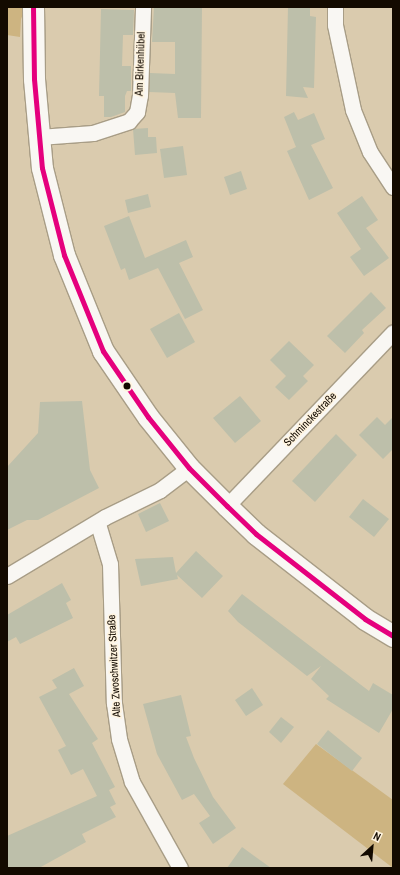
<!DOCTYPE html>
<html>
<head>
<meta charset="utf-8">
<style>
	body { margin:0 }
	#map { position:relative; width:400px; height:875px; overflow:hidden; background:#dacbae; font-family:"Archivo Narrow",sans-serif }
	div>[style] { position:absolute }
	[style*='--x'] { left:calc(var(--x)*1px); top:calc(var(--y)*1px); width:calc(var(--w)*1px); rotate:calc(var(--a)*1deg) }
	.green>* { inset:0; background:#cdb481 }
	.building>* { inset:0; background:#bdbfaa }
	.roads { filter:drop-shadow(1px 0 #a89d86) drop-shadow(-1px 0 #a89d86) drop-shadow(0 1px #a89d86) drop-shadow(0 -1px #a89d86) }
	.street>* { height:15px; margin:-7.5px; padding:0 7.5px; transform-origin:7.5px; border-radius:7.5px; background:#f9f7f3 }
	.secondary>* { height:21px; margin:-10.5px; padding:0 10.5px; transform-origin:10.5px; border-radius:10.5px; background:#f9f7f3 }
	.bus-1>* { height:5px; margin:-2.5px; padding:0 2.5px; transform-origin:2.5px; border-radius:2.5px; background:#e5007d }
	.dots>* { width:11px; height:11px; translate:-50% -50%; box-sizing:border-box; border:2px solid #fff4df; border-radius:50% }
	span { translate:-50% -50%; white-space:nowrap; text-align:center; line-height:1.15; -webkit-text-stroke:3px #fff4df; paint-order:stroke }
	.street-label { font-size:11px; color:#130a00 }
	.frame { position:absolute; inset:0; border:8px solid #130a00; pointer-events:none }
	.north { position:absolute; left:352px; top:827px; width:40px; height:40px; -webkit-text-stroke:3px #fff4df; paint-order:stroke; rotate:26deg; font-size:11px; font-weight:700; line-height:16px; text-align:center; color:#130a00 }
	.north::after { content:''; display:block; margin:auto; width:14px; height:18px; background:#130a00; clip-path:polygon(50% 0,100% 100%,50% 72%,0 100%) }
</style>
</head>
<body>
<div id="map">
	<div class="green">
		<i style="clip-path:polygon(7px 7px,26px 7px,21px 19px,20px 37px,7px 35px)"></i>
		<i style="clip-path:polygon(316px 744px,393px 800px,393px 868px,283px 784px)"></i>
	</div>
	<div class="building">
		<i style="clip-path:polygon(154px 7px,202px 7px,201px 118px,178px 118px,175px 93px,149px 92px,150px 73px,175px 74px,175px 42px,152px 42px)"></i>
		<i style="clip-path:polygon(288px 7px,310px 7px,310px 16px,316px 17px,314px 88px,303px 87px,308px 98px,286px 96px)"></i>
		<i style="clip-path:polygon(101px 9px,134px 10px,133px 35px,123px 35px,122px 66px,131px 66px,131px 91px,127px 91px,125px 96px,125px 112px,111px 117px,104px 117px,104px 96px,99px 96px)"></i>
		<i style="clip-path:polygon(294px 112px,298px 120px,314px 113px,325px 139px,311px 145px,333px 188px,309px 200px,287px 151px,296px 147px,284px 117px)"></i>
		<i style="clip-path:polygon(148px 128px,148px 137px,156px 137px,157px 153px,135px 155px,133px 129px)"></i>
		<i style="clip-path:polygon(183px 146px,187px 175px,164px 178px,160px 149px)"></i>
		<i style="clip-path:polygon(241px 171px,247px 189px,230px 195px,224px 177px)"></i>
		<i style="clip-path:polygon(148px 194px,151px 207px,128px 213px,125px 200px)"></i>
		<i style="clip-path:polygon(362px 196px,378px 220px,366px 228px,389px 258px,364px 276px,350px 257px,361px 249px,337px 213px)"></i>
		<i style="clip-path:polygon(129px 216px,145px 258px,186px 240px,193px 257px,179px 263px,203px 310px,185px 319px,158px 268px,129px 280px,125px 268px,121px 270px,104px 226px)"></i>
		<i style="clip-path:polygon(371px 292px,386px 308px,362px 330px,364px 333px,345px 353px,327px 336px)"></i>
		<i style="clip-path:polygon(179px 313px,195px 342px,167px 358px,150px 329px)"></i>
		<i style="clip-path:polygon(289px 341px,314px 365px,303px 376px,308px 381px,289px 400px,275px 387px,286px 376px,270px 360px)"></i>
		<i style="clip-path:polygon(240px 396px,261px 421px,235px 443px,213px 418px)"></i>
		<i style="clip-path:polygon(82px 401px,90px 470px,99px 488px,38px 520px,27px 520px,7px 530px,7px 467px,38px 433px,40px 402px)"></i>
		<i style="clip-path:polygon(377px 417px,385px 425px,393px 417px,393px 449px,383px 459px,359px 435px)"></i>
		<i style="clip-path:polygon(336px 434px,357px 455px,315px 502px,292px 481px)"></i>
		<i style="clip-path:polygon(363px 499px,389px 519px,374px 537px,349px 517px)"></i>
		<i style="clip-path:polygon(160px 503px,169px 521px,146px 532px,138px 514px)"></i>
		<i style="clip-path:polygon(196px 551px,223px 576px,202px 598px,177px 575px,178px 579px,141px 586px,135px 559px,173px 557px,176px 573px)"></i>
		<i style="clip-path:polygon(62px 583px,71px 600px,66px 603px,73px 618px,20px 644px,16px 637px,7px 642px,7px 615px)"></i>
		<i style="clip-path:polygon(242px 594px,369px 691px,373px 683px,393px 695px,393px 709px,379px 733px,326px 699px,329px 696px,311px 679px,321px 666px,307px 676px,238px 622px,228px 611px)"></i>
		<i style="clip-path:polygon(74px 668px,84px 686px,69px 694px,98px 739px,92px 743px,115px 787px,109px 790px,116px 804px,110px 807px,116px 817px,82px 834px,86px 842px,39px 868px,7px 868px,7px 836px,97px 796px,83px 769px,71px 775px,58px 750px,66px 746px,39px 697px,57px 688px,52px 680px)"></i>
		<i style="clip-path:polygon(252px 688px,263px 705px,246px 716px,235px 700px)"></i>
		<i style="clip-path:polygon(181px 695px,191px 736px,186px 737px,194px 758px,213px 797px,236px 828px,213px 844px,199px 823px,210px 816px,194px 794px,182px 800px,157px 754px,143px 704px)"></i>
		<i style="clip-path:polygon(281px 717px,294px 727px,281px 743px,269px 732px)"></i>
		<i style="clip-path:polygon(328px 730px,362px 758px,352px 771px,317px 744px)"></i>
		<i style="clip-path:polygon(242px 847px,271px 868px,227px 868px)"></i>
	</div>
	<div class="roads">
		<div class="street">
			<i style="--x:335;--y:7;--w:18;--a:90"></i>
			<i style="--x:335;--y:25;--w:87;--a:78"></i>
			<i style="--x:353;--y:110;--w:45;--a:68"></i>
			<i style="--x:370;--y:152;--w:42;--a:56.7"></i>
			<i style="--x:39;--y:137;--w:54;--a:-4.2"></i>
			<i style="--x:93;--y:133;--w:38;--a:-18"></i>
			<i style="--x:129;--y:121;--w:12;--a:-48"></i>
			<i style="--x:137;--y:112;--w:17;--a:-80"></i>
			<i style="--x:140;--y:95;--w:88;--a:-88"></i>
			<i style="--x:227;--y:506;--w:240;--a:-46.3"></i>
			<i style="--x:98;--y:524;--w:42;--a:73.3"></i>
			<i style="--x:110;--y:564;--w:139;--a:88.4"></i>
			<i style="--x:114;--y:703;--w:36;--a:82"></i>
			<i style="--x:119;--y:739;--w:45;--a:73.2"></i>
			<i style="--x:132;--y:782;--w:98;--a:60.8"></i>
			<i style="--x:7;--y:576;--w:114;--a:-31"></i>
			<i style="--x:105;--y:517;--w:61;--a:-26.1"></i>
			<i style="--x:160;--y:490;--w:36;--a:-37"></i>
		</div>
		<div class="secondary">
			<i style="--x:33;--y:7;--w:72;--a:89.2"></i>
			<i style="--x:34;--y:79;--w:89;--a:84.9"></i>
			<i style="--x:42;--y:168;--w:90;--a:75.8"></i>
			<i style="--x:64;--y:255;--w:104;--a:67.9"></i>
			<i style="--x:103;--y:351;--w:80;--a:55.7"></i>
			<i style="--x:148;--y:417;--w:65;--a:51.2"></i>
			<i style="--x:189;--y:468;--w:54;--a:45"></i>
			<i style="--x:227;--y:506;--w:40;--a:44"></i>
			<i style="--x:256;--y:534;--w:138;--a:37.9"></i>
			<i style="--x:365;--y:619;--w:33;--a:31"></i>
		</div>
	</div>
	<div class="bus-1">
		<i style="--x:33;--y:7;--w:72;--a:89.2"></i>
		<i style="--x:34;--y:79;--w:89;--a:84.9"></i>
		<i style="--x:42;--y:168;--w:90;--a:75.8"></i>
		<i style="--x:64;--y:255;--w:104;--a:67.9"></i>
		<i style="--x:103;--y:351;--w:80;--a:55.7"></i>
		<i style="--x:148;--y:417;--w:65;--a:51.2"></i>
		<i style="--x:189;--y:468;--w:54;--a:45"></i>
		<i style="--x:227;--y:506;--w:40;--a:44"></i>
		<i style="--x:256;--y:534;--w:138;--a:37.9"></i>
		<i style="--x:365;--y:619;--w:33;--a:31"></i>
	</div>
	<div class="dots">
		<i style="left:127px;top:386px;background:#130a00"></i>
	</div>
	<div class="street-label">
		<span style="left:140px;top:64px;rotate:-88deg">Am Birkenhübel</span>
		<span style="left:310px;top:419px;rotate:-46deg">Schminckestraße</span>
		<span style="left:114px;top:666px;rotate:-93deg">Alte Zwoschwitzer Straße</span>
	</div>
	<div class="frame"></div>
	<div class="north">N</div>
</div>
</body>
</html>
